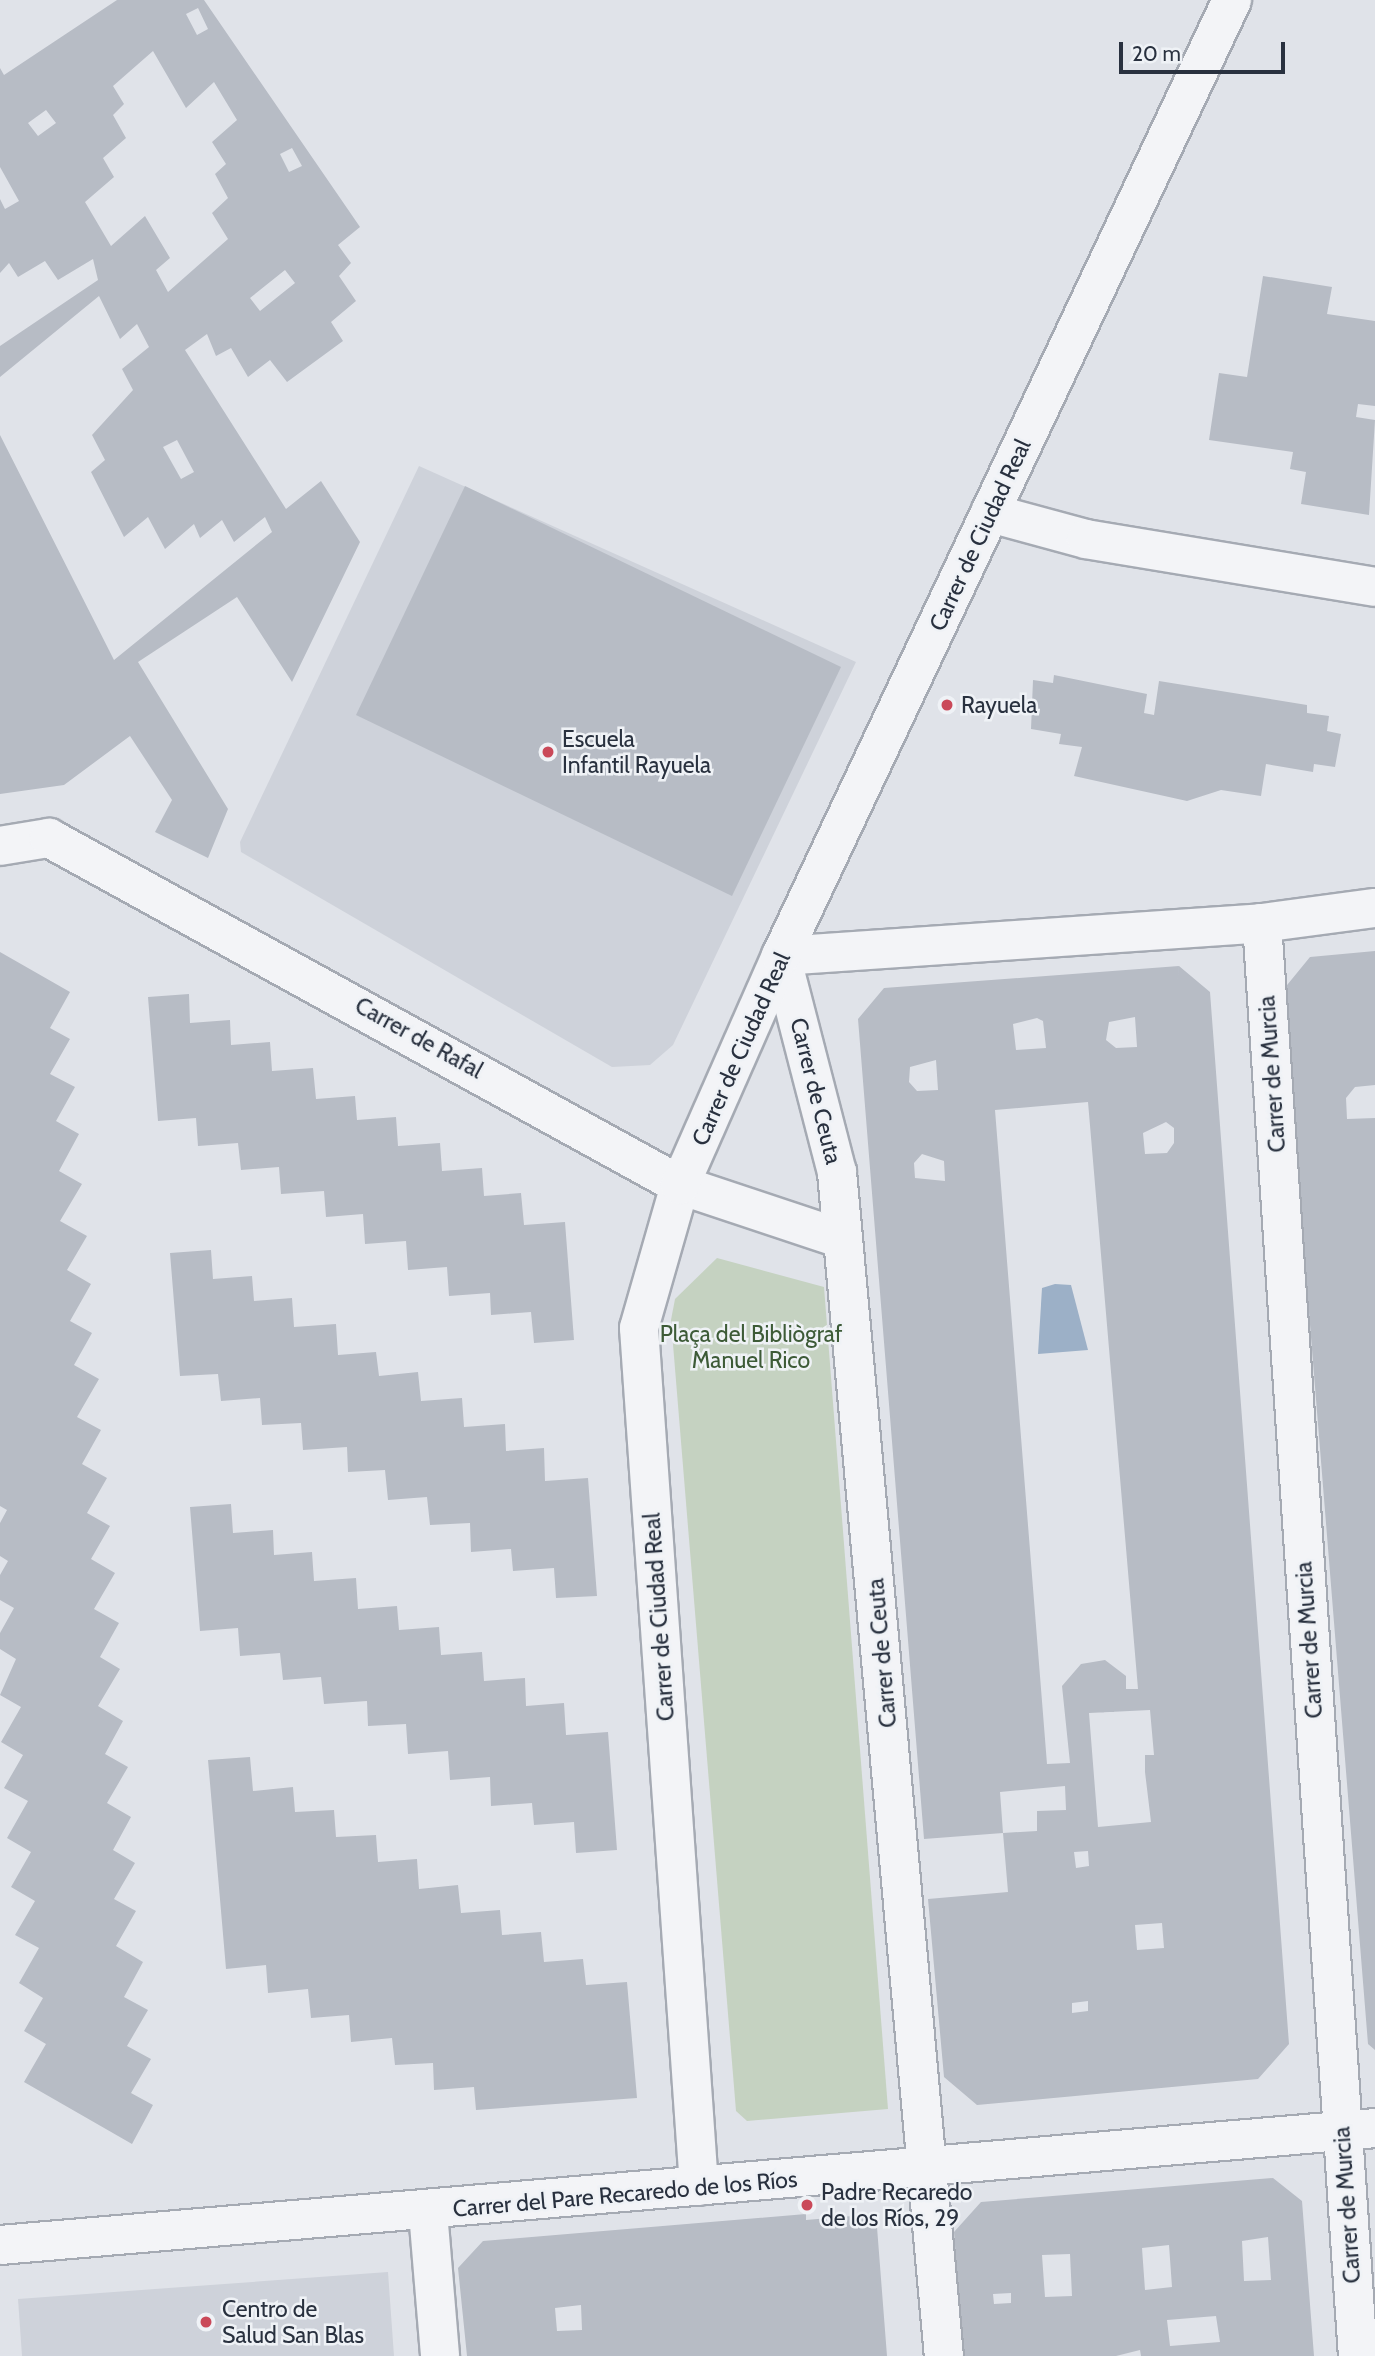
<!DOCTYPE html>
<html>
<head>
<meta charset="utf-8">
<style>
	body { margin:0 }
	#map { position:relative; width:1375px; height:2356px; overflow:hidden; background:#e0e3e9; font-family:Cabin,sans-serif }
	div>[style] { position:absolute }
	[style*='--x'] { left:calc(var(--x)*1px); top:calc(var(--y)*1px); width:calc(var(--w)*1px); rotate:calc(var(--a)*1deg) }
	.built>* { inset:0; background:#ced2da }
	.green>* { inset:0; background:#c5d2c1 }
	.water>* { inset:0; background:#9cb0c7 }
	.building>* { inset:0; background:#b7bcc5 }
	.roads { filter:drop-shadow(2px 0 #a5aab3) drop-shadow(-2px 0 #a5aab3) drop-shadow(0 2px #a5aab3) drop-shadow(0 -2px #a5aab3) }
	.minor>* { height:38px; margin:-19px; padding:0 19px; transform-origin:19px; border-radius:19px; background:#f3f4f7 }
	.dots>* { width:19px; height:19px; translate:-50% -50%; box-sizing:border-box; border:4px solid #eff2f6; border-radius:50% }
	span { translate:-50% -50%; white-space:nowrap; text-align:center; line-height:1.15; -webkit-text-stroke:5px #eff2f6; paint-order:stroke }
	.street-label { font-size:23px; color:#29313f }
	.poi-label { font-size:23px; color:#29313f }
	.left { translate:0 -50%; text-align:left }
	.park-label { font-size:23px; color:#3d5b37 }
	.scale { position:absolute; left:1119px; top:42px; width:166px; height:32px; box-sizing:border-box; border:4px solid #29313f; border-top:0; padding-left:9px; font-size:21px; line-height:24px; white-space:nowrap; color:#29313f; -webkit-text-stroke:5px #eff2f6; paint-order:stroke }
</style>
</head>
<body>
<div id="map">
	<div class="built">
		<i style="clip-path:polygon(419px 466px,856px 662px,673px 1045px,650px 1065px,612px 1067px,241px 852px,240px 842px)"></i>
		<i style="clip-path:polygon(388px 2272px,394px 2356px,22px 2356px,18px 2299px)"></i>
	</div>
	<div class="green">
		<i style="clip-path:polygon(717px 1258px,824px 1287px,888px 2109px,747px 2121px,736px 2111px,671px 1320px,675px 1299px)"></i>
	</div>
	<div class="water">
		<i style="clip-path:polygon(1055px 1284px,1071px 1285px,1088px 1350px,1038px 1354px,1042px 1288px)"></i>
	</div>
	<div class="building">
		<i style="clip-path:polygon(evenodd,117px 0,204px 0,360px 227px,338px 245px,351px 263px,339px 276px,356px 301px,331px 322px,343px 341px,287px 382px,270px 360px,248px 377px,231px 348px,216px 356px,207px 334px,185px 350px,286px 509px,321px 481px,360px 542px,292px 682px,237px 597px,138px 662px,228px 809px,208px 858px,155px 832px,172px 800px,130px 736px,64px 785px,0 794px,0 435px,114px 660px,272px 532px,265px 517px,234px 542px,222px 520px,200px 538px,194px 524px,165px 549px,148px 517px,124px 537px,91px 472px,105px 460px,92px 435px,133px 390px,122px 369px,149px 347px,137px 324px,120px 339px,99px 296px,0 377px,0 346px,98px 280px,93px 259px,58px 280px,45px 261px,18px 277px,9px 263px,0 273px,0 199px,5px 209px,19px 201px,0 167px,0 68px,4px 75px,117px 0,198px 8px,208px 29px,197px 35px,186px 14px,198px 8px,117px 0,153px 51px,186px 108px,214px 82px,237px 120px,212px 142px,226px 164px,215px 174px,228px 198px,212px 213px,228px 239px,168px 292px,156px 270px,170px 258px,145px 216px,111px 246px,85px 202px,114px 177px,103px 158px,126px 138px,113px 115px,124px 104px,113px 86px,153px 51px,117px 0,46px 110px,56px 123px,38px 136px,28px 123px,46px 110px,117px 0,292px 148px,302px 166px,289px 172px,280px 154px,292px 148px,117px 0,285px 270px,295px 283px,260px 311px,250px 298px,285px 270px,117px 0,177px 440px,194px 472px,181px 479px,163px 447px,177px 440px)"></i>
		<i style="clip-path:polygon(1263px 276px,1332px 287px,1327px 314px,1375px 321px,1375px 406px,1358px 404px,1356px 417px,1375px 420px,1369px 515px,1301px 504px,1306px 472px,1290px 469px,1293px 452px,1209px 440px,1219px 373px,1247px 377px)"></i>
		<i style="clip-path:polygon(465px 486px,841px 667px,732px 896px,356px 715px)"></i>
		<i style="clip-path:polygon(1054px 675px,1147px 694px,1144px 713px,1154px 715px,1159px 681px,1307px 705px,1307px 713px,1329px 716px,1327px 731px,1341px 734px,1335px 767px,1314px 764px,1313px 772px,1266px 764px,1261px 796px,1221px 790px,1187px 801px,1074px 776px,1082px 747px,1059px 744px,1061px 734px,1031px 729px,1033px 680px,1053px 683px)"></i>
		<i style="clip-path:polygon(1375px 951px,1375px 1085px,1355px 1087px,1346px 1098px,1347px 1119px,1375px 1118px,1375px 2050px,1368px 2044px,1283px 990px,1310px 957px)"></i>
		<i style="clip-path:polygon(0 952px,70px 992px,50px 1028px,70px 1039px,50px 1074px,75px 1087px,56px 1121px,79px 1134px,59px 1171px,82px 1184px,60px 1221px,87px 1236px,67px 1270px,91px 1284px,70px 1321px,92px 1333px,74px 1365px,99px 1379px,77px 1417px,101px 1430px,82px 1464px,107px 1478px,87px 1513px,110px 1526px,91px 1559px,115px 1573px,94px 1609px,119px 1623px,100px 1657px,120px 1669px,98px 1706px,123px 1721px,105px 1754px,128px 1767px,107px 1803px,131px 1817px,113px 1850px,135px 1863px,114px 1899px,136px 1911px,116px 1946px,143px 1962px,124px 1997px,148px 2010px,127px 2046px,151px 2059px,131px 2093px,153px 2105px,132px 2144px,24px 2082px,46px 2044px,24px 2031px,43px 1998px,19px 1983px,39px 1948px,15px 1935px,35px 1901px,11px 1887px,31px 1852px,7px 1838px,28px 1801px,4px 1788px,23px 1755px,1px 1742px,21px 1707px,0 1695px,16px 1659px,0 1649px,0 1633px,14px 1608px,0 1600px,0 1575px,8px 1561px,0 1556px,0 1523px,7px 1510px,0 1506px)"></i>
		<i style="clip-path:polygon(evenodd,1179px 966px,1210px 992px,1289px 2044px,1258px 2079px,977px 2105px,944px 2077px,928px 1899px,1008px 1892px,1003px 1833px,924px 1839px,858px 1019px,884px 988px,1179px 966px,1135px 1017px,1137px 1047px,1116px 1048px,1106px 1040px,1109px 1022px,1135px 1017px,1179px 966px,1037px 1018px,1043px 1021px,1046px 1048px,1016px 1050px,1013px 1024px,1037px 1018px,1179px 966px,936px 1060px,938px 1090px,917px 1091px,909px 1082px,910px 1067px,936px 1060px,1179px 966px,1088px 1102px,1138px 1689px,1126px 1689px,1126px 1676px,1105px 1660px,1081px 1664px,1062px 1686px,1070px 1763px,1047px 1764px,995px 1110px,1088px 1102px,1179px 966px,1166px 1122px,1174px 1128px,1174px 1143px,1167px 1153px,1145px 1154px,1143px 1133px,1166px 1122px,1179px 966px,922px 1154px,944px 1161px,945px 1181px,915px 1178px,914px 1163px,922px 1154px,1179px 966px,1150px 1710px,1154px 1755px,1145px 1755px,1145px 1772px,1151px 1822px,1098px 1827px,1089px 1713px,1150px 1710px,1179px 966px,1065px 1786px,1066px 1810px,1037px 1811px,1037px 1831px,1003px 1833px,1000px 1792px,1065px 1786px,1179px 966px,1088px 1851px,1089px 1866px,1076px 1868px,1074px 1852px,1088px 1851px,1179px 966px,1162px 1923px,1164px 1948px,1137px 1950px,1135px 1925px,1162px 1923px,1179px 966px,1088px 2001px,1088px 2011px,1072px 2013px,1072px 2003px,1088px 2001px)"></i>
		<i style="clip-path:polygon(189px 994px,190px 1023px,230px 1020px,231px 1045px,270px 1042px,272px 1071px,313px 1068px,316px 1099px,355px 1096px,357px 1120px,396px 1117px,398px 1146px,440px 1143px,442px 1171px,482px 1168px,484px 1196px,521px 1193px,524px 1225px,565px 1222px,574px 1340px,534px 1343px,531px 1312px,491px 1315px,490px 1293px,449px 1296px,447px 1267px,408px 1270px,406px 1241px,365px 1244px,363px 1214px,326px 1217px,324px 1191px,281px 1194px,279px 1167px,241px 1170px,238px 1143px,198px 1146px,196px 1118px,158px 1121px,148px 997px)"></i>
		<i style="clip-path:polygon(211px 1250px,213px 1279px,252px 1276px,254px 1301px,292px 1298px,294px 1327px,336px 1324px,338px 1355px,376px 1352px,379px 1376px,418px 1372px,421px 1401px,462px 1398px,464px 1427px,505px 1424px,506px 1451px,544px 1448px,545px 1481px,588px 1478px,597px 1596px,556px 1598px,554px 1568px,513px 1571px,511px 1549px,471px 1552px,470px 1523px,430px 1525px,427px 1497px,388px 1500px,385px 1470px,348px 1472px,347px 1447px,303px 1450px,301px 1423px,262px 1425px,260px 1398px,221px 1401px,218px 1374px,180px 1376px,170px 1253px)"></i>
		<i style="clip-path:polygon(231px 1504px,233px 1533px,273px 1530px,274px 1555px,312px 1552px,314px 1581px,356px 1578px,358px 1609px,397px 1606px,399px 1630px,439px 1627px,441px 1655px,482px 1652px,484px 1681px,525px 1678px,526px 1706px,564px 1703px,566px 1735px,608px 1732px,617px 1850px,576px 1853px,574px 1822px,534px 1825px,532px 1803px,491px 1806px,490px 1777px,450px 1780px,448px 1751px,408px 1754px,406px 1724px,368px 1726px,367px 1701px,324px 1704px,321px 1677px,283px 1680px,280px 1653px,240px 1656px,238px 1628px,200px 1631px,190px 1507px)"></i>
		<i style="clip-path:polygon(250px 1757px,253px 1791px,293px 1787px,295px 1812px,334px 1810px,336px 1837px,376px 1835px,378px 1862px,417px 1859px,419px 1889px,458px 1885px,461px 1913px,500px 1910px,502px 1935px,541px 1932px,544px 1962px,583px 1959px,586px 1985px,627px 1982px,637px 2098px,476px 2110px,474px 2087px,434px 2090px,433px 2063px,395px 2065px,392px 2038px,351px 2042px,349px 2015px,311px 2018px,308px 1989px,268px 1993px,266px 1965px,226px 1969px,208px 1760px)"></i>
		<i style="clip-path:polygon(evenodd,1273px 2178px,1302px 2201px,1314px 2356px,1141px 2356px,1140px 2350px,1116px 2356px,963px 2356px,954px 2232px,981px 2202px,1273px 2178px,1268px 2237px,1271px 2280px,1244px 2281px,1242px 2241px,1268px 2237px,1273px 2178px,1169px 2245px,1172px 2287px,1145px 2290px,1142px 2248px,1169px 2245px,1273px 2178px,1070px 2254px,1072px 2296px,1045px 2297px,1042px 2255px,1070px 2254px,1273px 2178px,1011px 2293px,1011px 2303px,994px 2304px,993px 2294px,1011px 2293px,1273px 2178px,1216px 2316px,1220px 2342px,1170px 2346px,1167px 2320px,1216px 2316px)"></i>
		<i style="clip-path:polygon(evenodd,806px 2214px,806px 2220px,876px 2214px,887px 2356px,467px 2356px,458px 2268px,483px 2241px,806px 2214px,581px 2305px,582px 2330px,557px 2331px,555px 2308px,581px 2305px)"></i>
	</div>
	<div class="roads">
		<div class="minor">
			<i style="--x:990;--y:513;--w:99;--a:15.2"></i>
			<i style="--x:1086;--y:539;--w:293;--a:9.4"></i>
			<i style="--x:0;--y:846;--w:50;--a:-9.3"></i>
			<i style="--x:49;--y:838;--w:720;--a:28.81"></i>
			<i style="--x:680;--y:1185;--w:171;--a:18.4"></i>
			<i style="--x:1262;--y:923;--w:1436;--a:86.17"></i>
			<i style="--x:781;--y:956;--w:223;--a:75.5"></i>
			<i style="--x:837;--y:1172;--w:1189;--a:84.84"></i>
			<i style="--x:781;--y:956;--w:482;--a:-3.9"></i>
			<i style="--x:1262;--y:923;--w:114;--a:-7.6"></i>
			<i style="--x:699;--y:2186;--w:860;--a:-94"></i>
			<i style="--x:639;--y:1328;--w:149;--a:-74"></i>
			<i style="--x:680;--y:1185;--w:250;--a:-66.2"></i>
			<i style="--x:781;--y:956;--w:1057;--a:-64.74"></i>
			<i style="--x:428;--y:2212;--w:144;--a:85.2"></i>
			<i style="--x:0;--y:2245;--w:1380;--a:-4.86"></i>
		</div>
	</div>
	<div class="dots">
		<i style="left:947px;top:705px;background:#ca4959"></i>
		<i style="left:548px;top:752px;background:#ca4959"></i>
		<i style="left:807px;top:2205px;background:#ca4959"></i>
		<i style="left:206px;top:2322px;background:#ca4959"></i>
	</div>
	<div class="street-label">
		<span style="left:980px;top:535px;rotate:-65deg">Carrer de Ciudad Real</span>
		<span style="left:419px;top:1038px;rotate:29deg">Carrer de Rafal</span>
		<span style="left:741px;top:1049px;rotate:-66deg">Carrer de Ciudad Real</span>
		<span style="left:1272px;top:1074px;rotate:-94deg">Carrer de Murcia</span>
		<span style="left:816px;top:1091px;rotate:76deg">Carrer de Ceuta</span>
		<span style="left:659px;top:1617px;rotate:-94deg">Carrer de Ciudad Real</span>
		<span style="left:1309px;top:1640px;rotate:-94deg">Carrer de Murcia</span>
		<span style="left:882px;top:1653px;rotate:-95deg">Carrer de Ceuta</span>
		<span style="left:625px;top:2194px;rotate:-5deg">Carrer del Pare Recaredo de los Ríos</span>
		<span style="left:1347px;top:2205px;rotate:-94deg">Carrer de Murcia</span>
	</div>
	<div class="poi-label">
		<span class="left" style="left:961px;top:705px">Rayuela</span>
		<span class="left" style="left:562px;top:752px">Escuela<br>Infantil Rayuela</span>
		<span class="left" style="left:821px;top:2205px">Padre Recaredo<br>de los Ríos, 29</span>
		<span class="left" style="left:222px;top:2322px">Centro de<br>Salud San Blas</span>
	</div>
	<div class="park-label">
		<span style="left:751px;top:1347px">Plaça del Bibliògraf<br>Manuel Rico</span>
	</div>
	<div class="scale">20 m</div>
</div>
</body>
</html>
